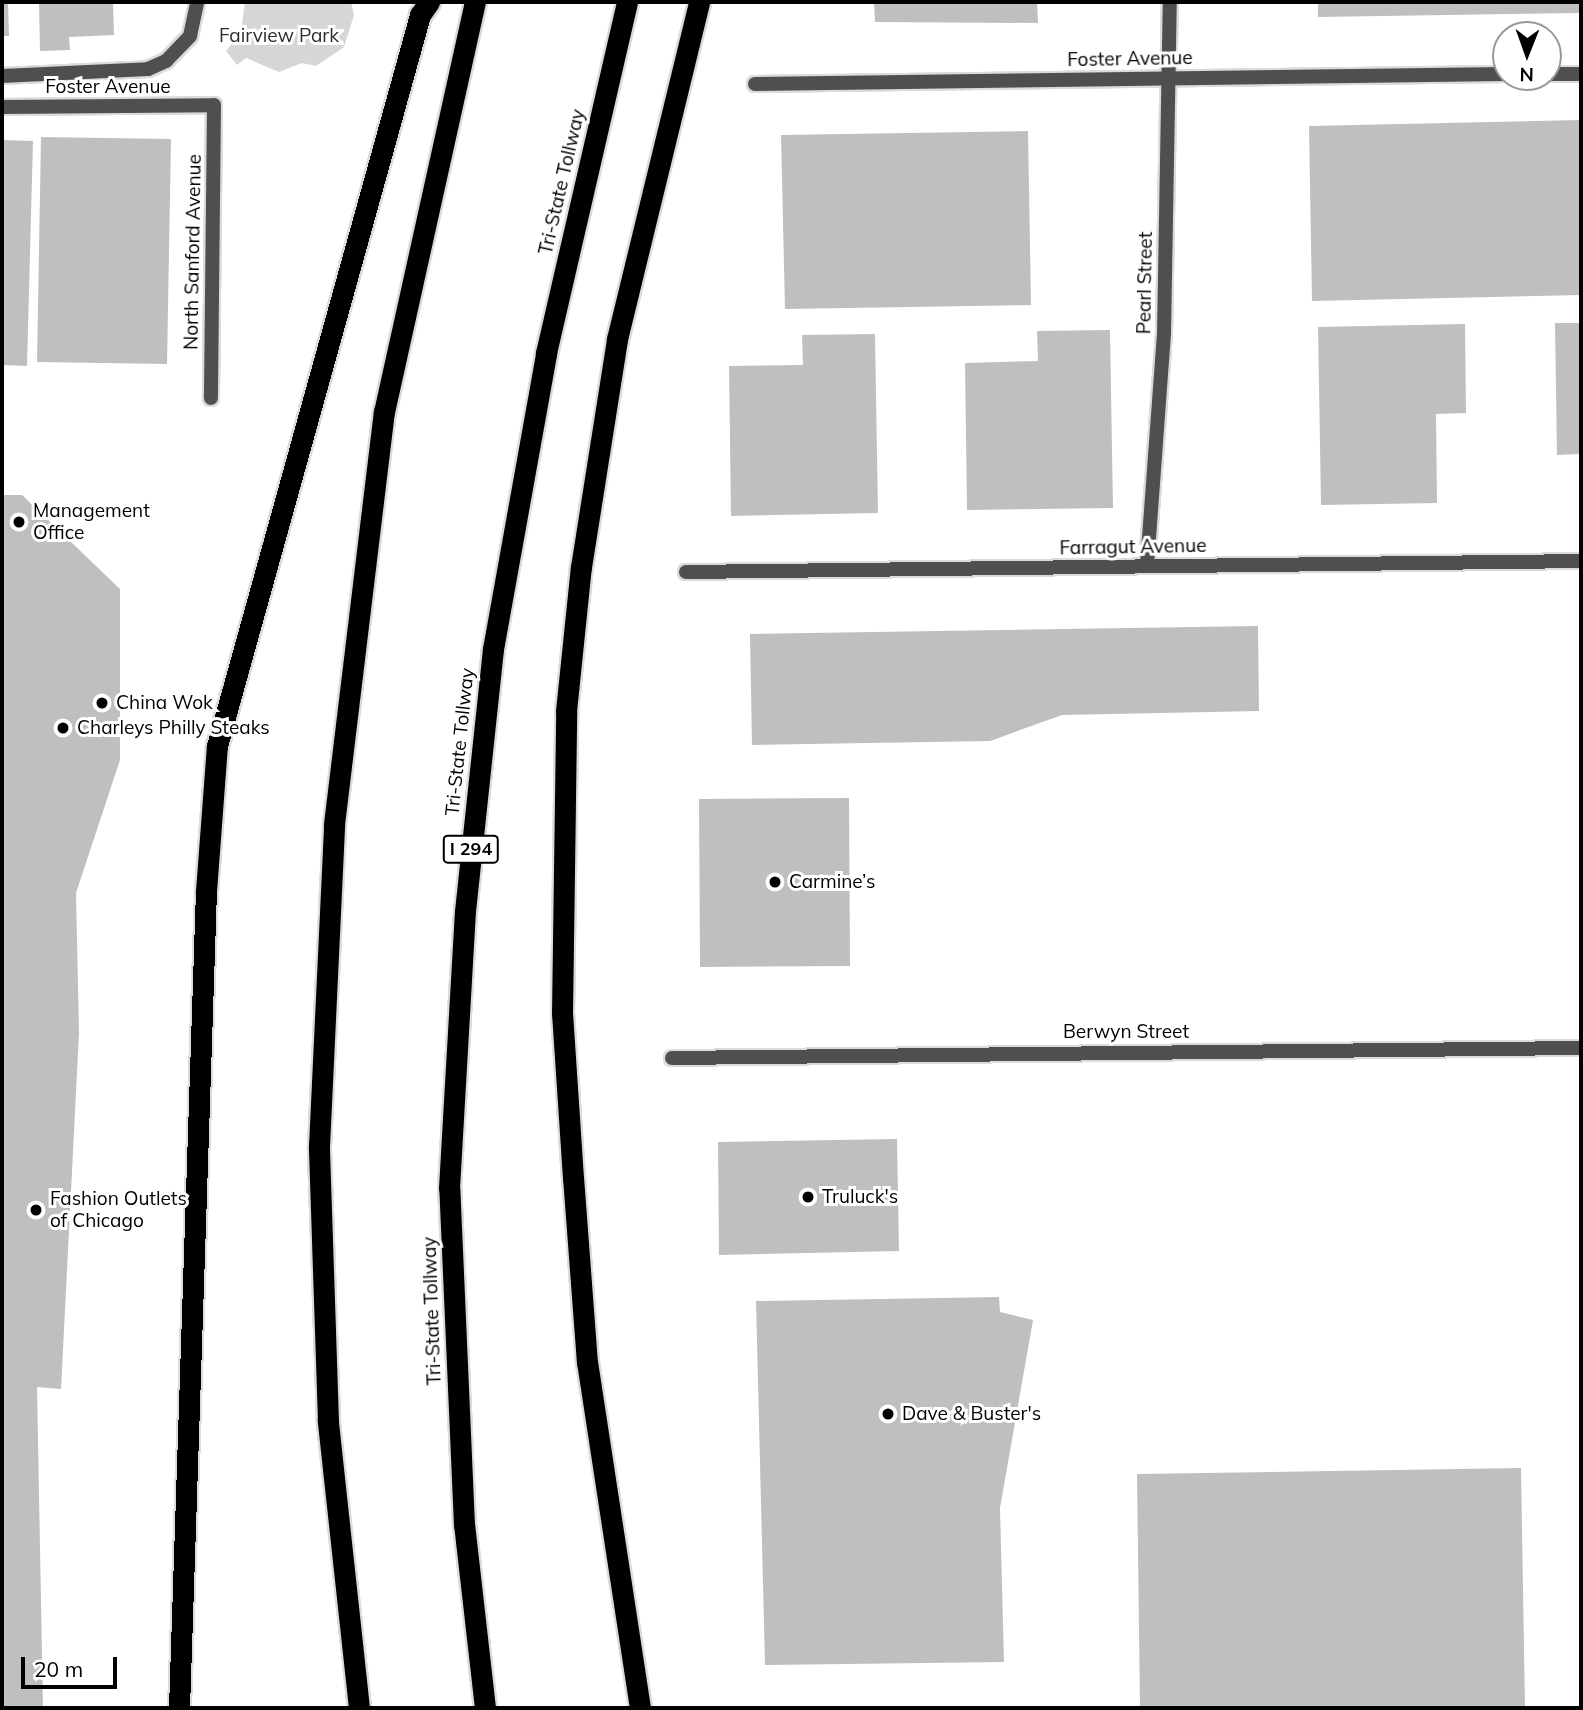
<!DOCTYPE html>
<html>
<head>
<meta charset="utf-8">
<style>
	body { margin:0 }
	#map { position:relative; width:1583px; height:1710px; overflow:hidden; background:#fff; font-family:Mulish,sans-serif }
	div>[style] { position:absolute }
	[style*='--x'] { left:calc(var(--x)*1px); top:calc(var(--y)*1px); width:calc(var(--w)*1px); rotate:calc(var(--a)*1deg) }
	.green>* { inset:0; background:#d6d6d6 }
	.building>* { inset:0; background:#bfbfbf }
	.roads { filter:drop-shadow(2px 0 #dbdbdb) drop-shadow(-2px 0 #dbdbdb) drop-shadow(0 2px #dbdbdb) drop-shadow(0 -2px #dbdbdb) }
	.minor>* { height:14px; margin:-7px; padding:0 7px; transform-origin:7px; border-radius:7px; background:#4f4f4f }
	.motorway>* { height:21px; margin:-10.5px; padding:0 10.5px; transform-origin:10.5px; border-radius:10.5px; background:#000 }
	.dots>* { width:19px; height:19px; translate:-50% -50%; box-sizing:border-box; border:4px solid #fff; border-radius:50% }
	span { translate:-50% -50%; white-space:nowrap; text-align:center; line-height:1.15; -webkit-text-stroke:6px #fff; paint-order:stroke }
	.shield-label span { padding:2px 5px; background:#fff; border:2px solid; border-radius:5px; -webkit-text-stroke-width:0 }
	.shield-label { font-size:18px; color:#000; font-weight:700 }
	.park-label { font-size:19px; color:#2d2d2d }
	.street-label { font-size:19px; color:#000 }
	.poi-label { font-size:19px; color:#000 }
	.left { translate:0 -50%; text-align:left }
	.frame { position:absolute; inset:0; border:4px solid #000; pointer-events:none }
	.north { position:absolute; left:1492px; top:21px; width:70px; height:70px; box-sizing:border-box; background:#fff; border:2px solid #999; border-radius:50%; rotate:181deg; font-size:19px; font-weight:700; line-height:28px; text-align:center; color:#000 }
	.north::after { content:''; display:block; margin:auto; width:24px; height:32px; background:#000; clip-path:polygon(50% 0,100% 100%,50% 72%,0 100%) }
	.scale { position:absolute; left:21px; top:1657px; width:96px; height:32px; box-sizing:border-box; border:4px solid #000; border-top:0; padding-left:9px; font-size:21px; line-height:24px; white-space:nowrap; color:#000; -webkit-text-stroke:5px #fff; paint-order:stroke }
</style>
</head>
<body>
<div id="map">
	<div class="green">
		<i style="clip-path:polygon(245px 2px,351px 2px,354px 15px,344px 47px,316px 66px,302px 63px,279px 72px,246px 58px,237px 65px,226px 51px,241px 32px)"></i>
	</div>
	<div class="building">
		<i style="clip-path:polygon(2px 2px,8px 2px,9px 36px,2px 36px)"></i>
		<i style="clip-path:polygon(39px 2px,113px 2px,114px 35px,69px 37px,70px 50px,40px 51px)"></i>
		<i style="clip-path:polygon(874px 2px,1037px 2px,1038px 23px,875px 22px)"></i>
		<i style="clip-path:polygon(1318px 2px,1581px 2px,1581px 13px,1318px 17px)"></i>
		<i style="clip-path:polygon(1581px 120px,1581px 295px,1312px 301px,1309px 126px)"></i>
		<i style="clip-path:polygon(1028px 131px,1031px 305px,785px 309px,781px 135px)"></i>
		<i style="clip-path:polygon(41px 137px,171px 139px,167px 364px,37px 362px)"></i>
		<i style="clip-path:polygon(2px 140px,33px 141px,27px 366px,2px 365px)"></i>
		<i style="clip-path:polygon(1555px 323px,1581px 323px,1581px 454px,1557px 455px)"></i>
		<i style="clip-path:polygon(1465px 324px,1466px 413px,1436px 414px,1437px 503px,1321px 505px,1318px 327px)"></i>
		<i style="clip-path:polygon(1110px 330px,1113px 508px,967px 510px,965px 363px,1038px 361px,1037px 331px)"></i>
		<i style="clip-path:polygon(875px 334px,878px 513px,731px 516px,729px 366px,803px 365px,802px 335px)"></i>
		<i style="clip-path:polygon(2px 495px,22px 495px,120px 589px,120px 760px,76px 893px,79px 1033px,61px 1389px,37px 1387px,43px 1708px,2px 1708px)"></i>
		<i style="clip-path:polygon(1258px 626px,1259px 711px,1062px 715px,990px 741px,752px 745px,750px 634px)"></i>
		<i style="clip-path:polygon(849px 798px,850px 966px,700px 967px,699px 799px)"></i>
		<i style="clip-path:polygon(897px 1139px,899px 1251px,719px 1255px,718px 1142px)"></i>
		<i style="clip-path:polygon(999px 1297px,1000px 1312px,1033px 1320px,1000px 1508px,1004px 1662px,765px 1665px,756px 1301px)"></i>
		<i style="clip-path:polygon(1521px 1468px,1525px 1708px,1140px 1708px,1137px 1474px)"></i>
	</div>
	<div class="roads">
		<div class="minor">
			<i style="--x:1548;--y:74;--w:33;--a:0"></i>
			<i style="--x:2;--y:76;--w:146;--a:-2.7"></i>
			<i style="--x:148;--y:69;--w:20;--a:-24"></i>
			<i style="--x:166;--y:61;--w:35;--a:-46"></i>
			<i style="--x:190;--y:36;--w:35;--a:-78"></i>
			<i style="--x:755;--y:84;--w:751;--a:-0.76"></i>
			<i style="--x:2;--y:107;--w:212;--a:-0.5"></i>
			<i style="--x:214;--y:105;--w:293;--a:90.6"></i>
			<i style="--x:1147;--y:565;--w:233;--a:-85.8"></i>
			<i style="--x:1164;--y:333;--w:331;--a:-89"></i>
			<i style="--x:686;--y:572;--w:895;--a:-0.7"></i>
			<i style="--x:672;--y:1058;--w:909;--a:-0.63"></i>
		</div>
		<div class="motorway">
			<i style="--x:179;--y:1708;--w:817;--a:-88.11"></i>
			<i style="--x:206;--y:891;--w:145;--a:-85.7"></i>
			<i style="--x:217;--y:746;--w:759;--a:-74.48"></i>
			<i style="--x:420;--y:15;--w:16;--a:-55"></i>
			<i style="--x:359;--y:1708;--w:289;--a:-96.2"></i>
			<i style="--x:328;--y:1421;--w:275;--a:-91.9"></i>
			<i style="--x:319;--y:1146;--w:322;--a:-87.3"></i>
			<i style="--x:334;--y:824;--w:415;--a:-83.1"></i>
			<i style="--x:384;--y:412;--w:420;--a:-77.5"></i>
			<i style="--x:485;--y:1708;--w:184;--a:-96.5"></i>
			<i style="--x:464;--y:1525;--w:337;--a:-92.5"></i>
			<i style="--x:449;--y:1188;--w:277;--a:-86.7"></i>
			<i style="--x:465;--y:911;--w:263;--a:-83.9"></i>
			<i style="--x:493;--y:649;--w:301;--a:-79.8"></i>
			<i style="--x:546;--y:353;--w:360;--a:-77"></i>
			<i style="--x:640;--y:1708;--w:349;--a:-98.7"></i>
			<i style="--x:587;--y:1363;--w:186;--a:-94.3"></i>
			<i style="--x:573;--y:1178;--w:164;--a:-93.8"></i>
			<i style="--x:562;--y:1014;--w:303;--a:-89.2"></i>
			<i style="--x:566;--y:711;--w:145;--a:-84.1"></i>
			<i style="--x:581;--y:567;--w:231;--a:-81"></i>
			<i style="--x:617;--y:339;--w:347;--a:-76.3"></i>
		</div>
	</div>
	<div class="dots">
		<i style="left:19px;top:522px;background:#000"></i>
		<i style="left:102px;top:703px;background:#000"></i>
		<i style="left:63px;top:728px;background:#000"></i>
		<i style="left:775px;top:882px;background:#000"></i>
		<i style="left:808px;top:1197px;background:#000"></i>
		<i style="left:36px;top:1210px;background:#000"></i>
		<i style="left:888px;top:1414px;background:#000"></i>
	</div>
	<div class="shield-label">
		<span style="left:471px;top:849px">I 294</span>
	</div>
	<div class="park-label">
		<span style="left:279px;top:36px">Fairview Park</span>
	</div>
	<div class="street-label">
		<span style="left:1130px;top:59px;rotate:-1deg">Foster Avenue</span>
		<span style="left:108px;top:87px">Foster Avenue</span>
		<span style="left:562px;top:182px;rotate:-77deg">Tri-State Tollway</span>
		<span style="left:193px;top:252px;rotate:-89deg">North Sanford Avenue</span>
		<span style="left:1145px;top:283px;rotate:-89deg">Pearl Street</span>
		<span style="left:1133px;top:547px;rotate:-1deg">Farragut Avenue</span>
		<span style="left:460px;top:742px;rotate:-84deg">Tri-State Tollway</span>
		<span style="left:1126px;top:1032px">Berwyn Street</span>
		<span style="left:432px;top:1311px;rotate:-92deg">Tri-State Tollway</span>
	</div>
	<div class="poi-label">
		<span class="left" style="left:33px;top:522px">Management<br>Office</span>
		<span class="left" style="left:116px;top:703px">China Wok</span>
		<span class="left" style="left:77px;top:728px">Charleys Philly Steaks</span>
		<span class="left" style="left:789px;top:882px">Carmine’s</span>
		<span class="left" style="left:822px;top:1197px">Truluck's</span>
		<span class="left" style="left:50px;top:1210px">Fashion Outlets<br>of Chicago</span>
		<span class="left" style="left:902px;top:1414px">Dave &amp; Buster's</span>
	</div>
	<div class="frame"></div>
	<div class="north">N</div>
	<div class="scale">20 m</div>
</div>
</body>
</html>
